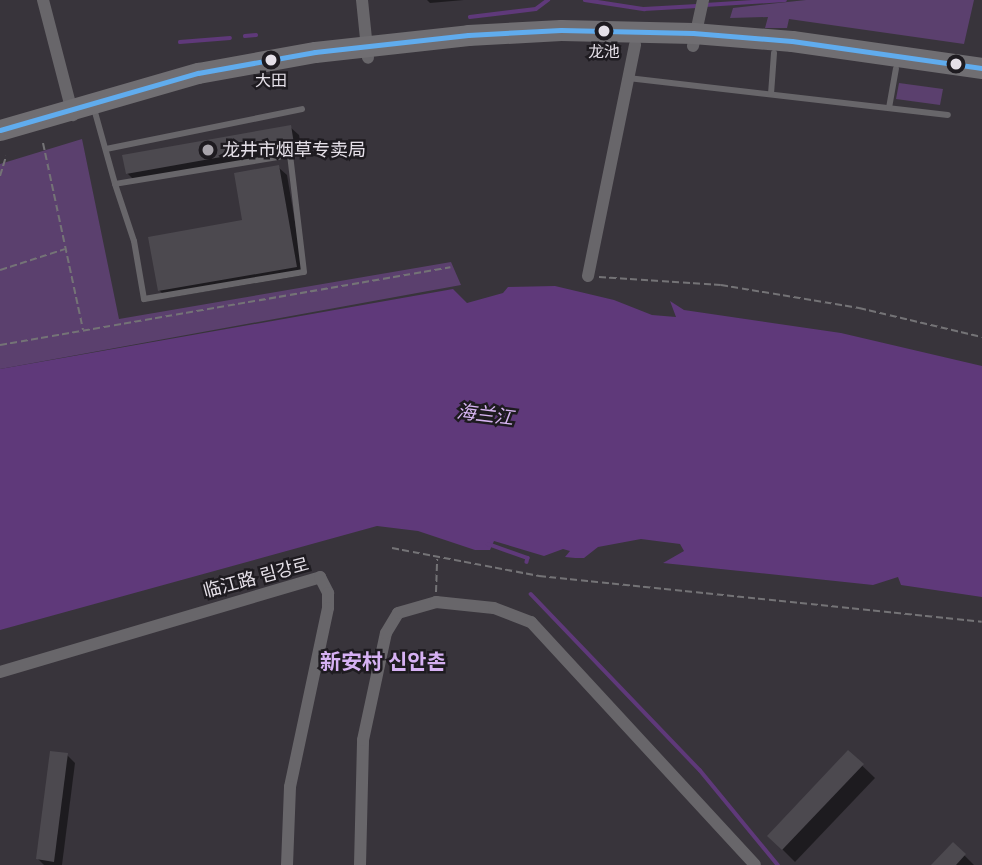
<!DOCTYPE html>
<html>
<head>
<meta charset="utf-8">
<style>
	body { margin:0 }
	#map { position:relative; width:982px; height:865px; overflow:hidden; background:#38343b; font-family:Inter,"Noto Sans SC","Noto Sans KR",sans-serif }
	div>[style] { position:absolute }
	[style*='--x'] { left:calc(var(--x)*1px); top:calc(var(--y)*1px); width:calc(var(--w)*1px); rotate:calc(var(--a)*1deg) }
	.green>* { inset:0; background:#5b406e }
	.water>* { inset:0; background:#5f397a }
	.shadow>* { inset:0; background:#0007 }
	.stream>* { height:3.5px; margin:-1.75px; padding:0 1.75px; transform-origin:1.75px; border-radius:1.75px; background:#5f397a }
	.building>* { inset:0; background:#4c494f }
	.path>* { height:2px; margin-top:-1px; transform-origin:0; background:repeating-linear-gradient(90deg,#747376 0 7px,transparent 0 10.5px) }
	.service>* { height:6px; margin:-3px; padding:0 3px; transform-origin:3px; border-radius:3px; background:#68666a }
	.minor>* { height:12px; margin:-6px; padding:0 6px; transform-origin:6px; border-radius:6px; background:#68666a }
	.trunk>* { height:21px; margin:-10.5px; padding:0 10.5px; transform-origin:10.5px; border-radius:10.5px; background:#706e72 }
	.bus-1>* { height:5px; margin:-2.5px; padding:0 2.5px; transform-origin:2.5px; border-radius:2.5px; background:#60acee }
	.dots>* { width:19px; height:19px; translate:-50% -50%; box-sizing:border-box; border:4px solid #1e1b20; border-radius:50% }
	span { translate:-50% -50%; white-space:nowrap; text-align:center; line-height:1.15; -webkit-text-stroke:5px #1e1b20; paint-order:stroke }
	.bus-label { font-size:16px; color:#e5e0e8 }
	.poi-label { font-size:18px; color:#e5e0e8 }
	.left { translate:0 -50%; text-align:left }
	.street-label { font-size:18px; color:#e5e0e8 }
	.water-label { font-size:19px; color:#d7b5f2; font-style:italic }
	.quarter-label { font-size:21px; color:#d6b1f3; font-weight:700 }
</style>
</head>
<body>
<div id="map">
	<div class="green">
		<i style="clip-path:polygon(806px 0,974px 0,964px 44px,789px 19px,787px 28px,765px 28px,768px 17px,730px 18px,733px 8px)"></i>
		<i style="clip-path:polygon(899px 83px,943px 89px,940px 105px,896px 99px)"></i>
		<i style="clip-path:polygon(82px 139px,119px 319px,451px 262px,461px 285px,0 369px,0 164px)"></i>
	</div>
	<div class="water">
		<i style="clip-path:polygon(555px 286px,614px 300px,652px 315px,676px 317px,670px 301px,684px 310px,841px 333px,982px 366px,982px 597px,901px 585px,898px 577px,873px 585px,663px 563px,684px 551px,680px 544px,641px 539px,598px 547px,584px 558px,575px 558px,565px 557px,570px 551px,563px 549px,544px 556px,494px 541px,490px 550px,475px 550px,418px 531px,377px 526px,0 630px,0 369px,453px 289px,467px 303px,503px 293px,508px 287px)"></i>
	</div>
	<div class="shadow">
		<i style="clip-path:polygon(427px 0,464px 0,430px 3px)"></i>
		<i style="clip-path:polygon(290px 127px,299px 135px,302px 152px,135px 181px,127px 173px)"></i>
		<i style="clip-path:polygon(278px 167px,287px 175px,304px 275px,167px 298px,159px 290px,244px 221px)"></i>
		<i style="clip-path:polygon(848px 752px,875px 778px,795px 862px,769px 836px)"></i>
		<i style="clip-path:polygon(67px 755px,75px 763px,62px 865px,44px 865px,38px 859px)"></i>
		<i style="clip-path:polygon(953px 844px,974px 865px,933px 865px)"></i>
	</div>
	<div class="stream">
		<i style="--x:585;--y:0;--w:60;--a:8.7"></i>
		<i style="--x:644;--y:9;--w:53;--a:-3.2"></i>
		<i style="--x:705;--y:5;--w:80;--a:-3.6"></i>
		<i style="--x:470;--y:17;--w:66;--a:-6.9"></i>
		<i style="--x:536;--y:9;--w:15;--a:-37"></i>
		<i style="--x:245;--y:36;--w:11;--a:-5"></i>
		<i style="--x:180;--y:42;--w:50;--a:-4.6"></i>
		<i style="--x:488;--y:544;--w:42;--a:19.3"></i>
		<i style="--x:528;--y:558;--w:4;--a:104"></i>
		<i style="--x:531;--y:594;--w:244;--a:46.2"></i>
		<i style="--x:700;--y:770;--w:123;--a:50.6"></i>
	</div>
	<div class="building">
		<i style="clip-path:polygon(291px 125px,294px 144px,126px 174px,122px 155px)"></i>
		<i style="clip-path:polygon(279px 165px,297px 267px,158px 291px,148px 237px,242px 220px,234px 173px)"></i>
		<i style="clip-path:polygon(848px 750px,864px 764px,782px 850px,767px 836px)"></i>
		<i style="clip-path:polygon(50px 751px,68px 753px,54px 862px,36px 859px)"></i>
		<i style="clip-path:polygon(953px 842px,966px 854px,956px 865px,931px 865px)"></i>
	</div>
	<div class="path">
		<i style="--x:43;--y:143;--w:191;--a:77.9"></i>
		<i style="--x:0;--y:176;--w:21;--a:-73"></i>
		<i style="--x:0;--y:270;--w:68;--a:-17.9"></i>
		<i style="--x:599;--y:277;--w:122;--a:3.8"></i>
		<i style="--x:721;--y:285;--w:140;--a:9.5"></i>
		<i style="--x:859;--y:308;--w:126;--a:13.3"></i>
		<i style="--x:0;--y:345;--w:457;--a:-9.8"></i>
		<i style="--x:392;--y:548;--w:150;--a:10.8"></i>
		<i style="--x:539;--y:576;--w:445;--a:5.9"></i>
		<i style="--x:436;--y:592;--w:33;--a:-88"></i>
	</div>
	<div class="service">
		<i style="--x:628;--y:78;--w:322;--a:6.6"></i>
		<i style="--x:771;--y:94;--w:41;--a:-85.8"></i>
		<i style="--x:93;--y:105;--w:82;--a:74.4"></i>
		<i style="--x:115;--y:184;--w:60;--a:71.6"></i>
		<i style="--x:134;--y:241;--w:59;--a:80.2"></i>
		<i style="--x:144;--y:299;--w:162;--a:-9.6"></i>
		<i style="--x:304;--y:272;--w:118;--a:-96.8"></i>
		<i style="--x:290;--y:155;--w:177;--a:170.6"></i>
		<i style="--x:889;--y:108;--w:40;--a:-80"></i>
		<i style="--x:106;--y:149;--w:200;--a:-11.5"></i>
	</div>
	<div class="minor">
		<i style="--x:43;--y:0;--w:119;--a:75.4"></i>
		<i style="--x:362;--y:0;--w:58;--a:84.1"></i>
		<i style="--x:693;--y:46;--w:47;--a:-77.7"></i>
		<i style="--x:588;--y:276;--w:236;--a:-78.5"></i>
		<i style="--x:0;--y:672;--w:334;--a:-16.5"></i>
		<i style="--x:320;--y:577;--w:18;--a:63"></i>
		<i style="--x:328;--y:593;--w:15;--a:90"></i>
		<i style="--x:328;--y:608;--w:183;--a:102"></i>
		<i style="--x:290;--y:787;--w:78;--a:92.2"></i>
		<i style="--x:360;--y:865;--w:125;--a:-88.6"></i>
		<i style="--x:363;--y:740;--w:109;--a:-77.9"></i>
		<i style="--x:386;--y:633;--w:23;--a:-59"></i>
		<i style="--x:398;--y:613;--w:40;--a:-16"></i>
		<i style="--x:436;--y:602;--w:58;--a:5.9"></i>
		<i style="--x:494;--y:608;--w:40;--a:21"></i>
		<i style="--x:531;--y:622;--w:330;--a:47.3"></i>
	</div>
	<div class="trunk">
		<i style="--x:0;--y:130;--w:206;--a:-16.1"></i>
		<i style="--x:198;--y:73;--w:119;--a:-10.2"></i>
		<i style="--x:315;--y:52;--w:154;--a:-6.3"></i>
		<i style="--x:468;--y:35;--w:93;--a:-3.1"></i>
		<i style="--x:561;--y:30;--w:132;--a:1.3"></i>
		<i style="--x:693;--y:33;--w:99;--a:4.6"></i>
		<i style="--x:792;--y:41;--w:192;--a:8.1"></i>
	</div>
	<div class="bus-1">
		<i style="--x:0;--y:130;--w:206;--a:-16.1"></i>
		<i style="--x:198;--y:73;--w:119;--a:-10.2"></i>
		<i style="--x:315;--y:52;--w:154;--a:-6.3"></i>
		<i style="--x:468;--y:35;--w:93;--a:-3.1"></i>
		<i style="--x:561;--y:30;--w:132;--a:1.3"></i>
		<i style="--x:693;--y:33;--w:99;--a:4.6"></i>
		<i style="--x:792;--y:41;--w:192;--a:8.1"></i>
	</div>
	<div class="dots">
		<i style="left:604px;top:31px;background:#e5e0e8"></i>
		<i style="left:271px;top:60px;background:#e5e0e8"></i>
		<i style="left:956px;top:64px;background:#e5e0e8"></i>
		<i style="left:208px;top:150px;background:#a8a4ab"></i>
	</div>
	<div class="bus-label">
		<span style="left:604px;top:51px">龙池</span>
		<span style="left:271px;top:80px">大田</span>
	</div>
	<div class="poi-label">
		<span class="left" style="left:222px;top:150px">龙井市烟草专卖局</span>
	</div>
	<div class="street-label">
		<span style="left:256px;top:578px;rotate:-15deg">临江路 림강로</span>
	</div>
	<div class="water-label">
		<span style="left:485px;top:415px;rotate:7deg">海兰江</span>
	</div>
	<div class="quarter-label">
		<span style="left:383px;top:662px">新安村 신안촌</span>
	</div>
</div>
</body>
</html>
